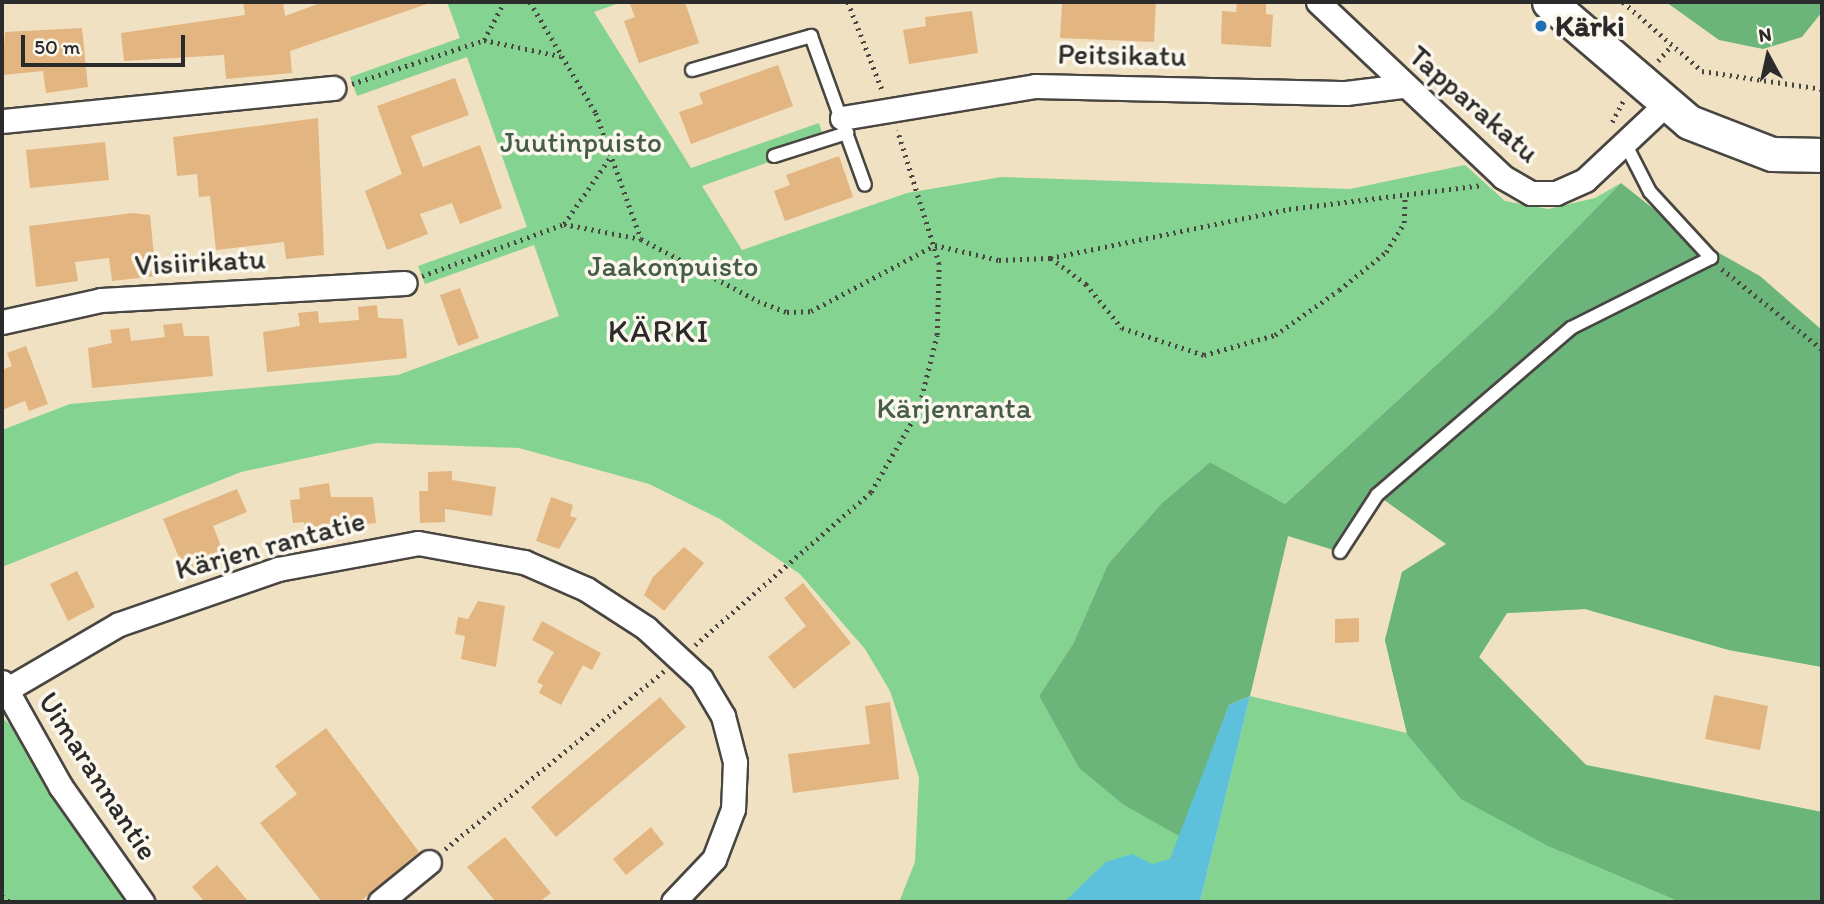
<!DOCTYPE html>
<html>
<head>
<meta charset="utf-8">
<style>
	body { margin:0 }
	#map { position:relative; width:1824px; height:904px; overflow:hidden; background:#f0e1c2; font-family:Itim,sans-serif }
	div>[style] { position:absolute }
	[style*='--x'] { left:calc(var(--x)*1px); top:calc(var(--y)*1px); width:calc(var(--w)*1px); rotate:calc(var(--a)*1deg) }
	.green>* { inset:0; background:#84d391 }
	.forest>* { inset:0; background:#6bb57b }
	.water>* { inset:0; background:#5dc1db }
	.building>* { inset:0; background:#e3b581 }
	.path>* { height:4.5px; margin-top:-2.25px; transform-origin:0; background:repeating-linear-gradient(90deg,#494642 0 2px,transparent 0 7px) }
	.roads { filter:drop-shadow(2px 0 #494642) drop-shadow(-2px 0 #494642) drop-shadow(0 2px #494642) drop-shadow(0 -2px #494642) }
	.lane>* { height:12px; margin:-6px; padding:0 6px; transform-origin:6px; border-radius:6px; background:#fff }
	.street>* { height:23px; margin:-11.5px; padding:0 11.5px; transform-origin:11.5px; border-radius:11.5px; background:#fff }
	.secondary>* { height:33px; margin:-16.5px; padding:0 16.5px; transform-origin:16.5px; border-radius:16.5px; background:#fff }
	.dots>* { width:19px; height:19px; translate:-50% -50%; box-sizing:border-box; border:4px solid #fbf7ec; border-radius:50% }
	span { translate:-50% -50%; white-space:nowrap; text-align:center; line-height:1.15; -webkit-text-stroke:7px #fbf7ec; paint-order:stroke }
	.poi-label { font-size:30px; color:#2b2b2b; font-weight:700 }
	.left { translate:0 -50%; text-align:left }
	.street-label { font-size:30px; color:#2b2b2b }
	.park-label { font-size:30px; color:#465d4a }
	.neighbourhood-label { font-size:32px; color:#2b2b2b; letter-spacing:2px }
	.frame { position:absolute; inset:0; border:4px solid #2b2b2b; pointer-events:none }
	.north { position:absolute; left:1733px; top:21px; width:70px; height:70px; -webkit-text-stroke:5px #fbf7ec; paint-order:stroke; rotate:352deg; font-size:19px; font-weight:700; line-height:28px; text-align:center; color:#2b2b2b }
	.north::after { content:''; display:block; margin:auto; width:24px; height:32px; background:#2b2b2b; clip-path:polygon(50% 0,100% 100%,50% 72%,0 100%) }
	.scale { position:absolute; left:21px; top:35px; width:164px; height:32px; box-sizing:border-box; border:4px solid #2b2b2b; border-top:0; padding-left:9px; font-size:21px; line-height:24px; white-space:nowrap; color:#2b2b2b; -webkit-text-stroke:5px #fbf7ec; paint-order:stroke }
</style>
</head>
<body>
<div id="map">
	<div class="green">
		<i style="clip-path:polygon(447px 2px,622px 2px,594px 12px,691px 168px,819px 123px,825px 142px,702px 186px,742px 250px,907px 193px,1001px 177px,1350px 189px,1465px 165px,1505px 201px,1548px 209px,1595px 198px,1621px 183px,1496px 310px,1285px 504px,1210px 462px,1162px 503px,1108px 564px,1073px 644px,1039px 696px,1079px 768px,1181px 837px,1167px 902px,899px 902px,915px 862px,919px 777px,890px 691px,865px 649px,800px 574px,720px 519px,649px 484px,519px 448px,376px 443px,241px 472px,2px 567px,2px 430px,70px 404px,398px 375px,559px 316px,534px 245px,425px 284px,418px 266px,527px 227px,467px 57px,357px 96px,350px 77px,460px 38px)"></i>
		<i style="clip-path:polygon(1462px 535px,1822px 667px,1729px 650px,1585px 609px,1507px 613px,1479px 657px,1586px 765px,1822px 812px,1822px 902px,1562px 852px,1680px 902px,1200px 902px,1250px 696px,1407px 733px,1385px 640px,1402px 572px)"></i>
		<i style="clip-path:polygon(2px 717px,15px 730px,130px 902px,2px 902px)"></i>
	</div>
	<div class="forest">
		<i style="clip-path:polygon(1666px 2px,1822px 2px,1822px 12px,1802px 37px,1763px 49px,1719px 40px)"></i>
		<i style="clip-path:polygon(1621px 183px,1685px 234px,1760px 276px,1822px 330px,1822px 667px,1729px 650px,1585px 609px,1507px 613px,1479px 657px,1586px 765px,1822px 812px,1822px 902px,1680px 902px,1548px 846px,1461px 799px,1407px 734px,1385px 640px,1402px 572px,1446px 544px,1377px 495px,1340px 552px,1288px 536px,1250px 696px,1229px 705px,1181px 837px,1124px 805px,1079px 768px,1039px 696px,1073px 644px,1108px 564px,1162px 503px,1210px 462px,1285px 504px,1496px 310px)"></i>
	</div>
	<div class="water">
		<i style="clip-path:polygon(1250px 696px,1200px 902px,1064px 902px,1106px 862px,1132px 854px,1152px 864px,1170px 859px,1229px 705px)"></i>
	</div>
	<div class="building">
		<i style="clip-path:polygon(243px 2px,283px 2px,285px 16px,323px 2px,427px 4px,290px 51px,292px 73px,226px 79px,224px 55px,124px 61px,121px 33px,245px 15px)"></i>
		<i style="clip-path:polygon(629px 2px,685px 2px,699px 43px,639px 63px,624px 21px,635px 17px)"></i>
		<i style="clip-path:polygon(1077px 2px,1156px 2px,1154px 42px,1060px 38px,1062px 4px)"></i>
		<i style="clip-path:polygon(1237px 2px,1266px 2px,1266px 14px,1273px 15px,1271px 47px,1221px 44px,1222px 11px,1236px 12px)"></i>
		<i style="clip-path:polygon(972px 11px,978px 53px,909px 64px,903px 30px,926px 26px,925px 17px)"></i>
		<i style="clip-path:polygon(82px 28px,88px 87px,46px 93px,43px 71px,2px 75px,5px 32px)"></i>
		<i style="clip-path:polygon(778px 65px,793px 106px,691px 144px,679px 112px,703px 104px,699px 93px)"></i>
		<i style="clip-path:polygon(455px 78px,469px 115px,411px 136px,423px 167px,480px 145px,502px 208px,460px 224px,452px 203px,420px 214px,428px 234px,387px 250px,365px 191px,402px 174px,377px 106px)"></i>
		<i style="clip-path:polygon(318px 118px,324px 255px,286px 259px,284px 242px,216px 250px,210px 196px,199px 197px,197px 174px,177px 176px,173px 137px)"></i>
		<i style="clip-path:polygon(105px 142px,109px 180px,30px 188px,26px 150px)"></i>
		<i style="clip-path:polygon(839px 156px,853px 197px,785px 221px,774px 191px,790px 185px,786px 175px)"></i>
		<i style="clip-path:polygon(133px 213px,150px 215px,156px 276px,112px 281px,109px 258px,75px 262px,78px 281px,36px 287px,29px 226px)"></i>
		<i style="clip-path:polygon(460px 288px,479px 338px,458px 346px,440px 295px)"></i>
		<i style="clip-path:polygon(377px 305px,378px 318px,403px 319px,407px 358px,267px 372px,263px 332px,300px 326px,298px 313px,318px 311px,319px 323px,359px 320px,358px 307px)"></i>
		<i style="clip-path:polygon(182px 323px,184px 336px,209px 336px,213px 376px,92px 388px,88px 348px,112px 343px,110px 330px,129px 328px,131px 341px,165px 337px,163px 325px)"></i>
		<i style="clip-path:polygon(26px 346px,48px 404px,29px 411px,25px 401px,2px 410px,2px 370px,12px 366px,7px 353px)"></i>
		<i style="clip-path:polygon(452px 471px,452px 480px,496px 487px,492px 516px,445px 509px,445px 522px,420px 523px,419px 491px,428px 491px,428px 472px)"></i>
		<i style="clip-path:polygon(329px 483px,331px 497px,373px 497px,376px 523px,305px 531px,304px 522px,293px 523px,290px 500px,300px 499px,299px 488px)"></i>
		<i style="clip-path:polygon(237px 489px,247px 512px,213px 526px,225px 556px,185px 572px,163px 519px)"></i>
		<i style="clip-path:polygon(551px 497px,573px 505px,570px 516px,577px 518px,559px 549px,536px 541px)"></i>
		<i style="clip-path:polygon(684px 547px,704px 563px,664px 611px,644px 595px,653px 577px)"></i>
		<i style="clip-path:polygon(77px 571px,95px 607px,68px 621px,50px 584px)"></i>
		<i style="clip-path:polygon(803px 583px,851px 643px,794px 689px,768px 657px,806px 626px,784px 598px)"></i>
		<i style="clip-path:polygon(478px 601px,505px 606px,496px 667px,461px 659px,465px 636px,455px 634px,458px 617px,468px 619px)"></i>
		<i style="clip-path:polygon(1359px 618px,1359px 642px,1335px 643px,1335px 619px)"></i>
		<i style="clip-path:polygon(542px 621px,601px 653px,592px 670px,583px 665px,561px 705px,539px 693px,543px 685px,537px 682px,554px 652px,532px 640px)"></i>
		<i style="clip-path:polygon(1714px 695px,1768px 706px,1760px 750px,1705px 739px)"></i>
		<i style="clip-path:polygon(660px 697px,686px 727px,556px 837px,531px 807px)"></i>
		<i style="clip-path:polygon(890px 702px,899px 779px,793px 793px,788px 754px,870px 744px,865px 706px)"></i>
		<i style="clip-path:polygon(326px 728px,419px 852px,360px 902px,322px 902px,260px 823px,297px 794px,275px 766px)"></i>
		<i style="clip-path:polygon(651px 827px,664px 844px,626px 875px,613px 859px)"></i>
		<i style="clip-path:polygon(505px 837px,551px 893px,539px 902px,496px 902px,467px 867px)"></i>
		<i style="clip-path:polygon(217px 865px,249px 902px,205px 902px,192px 887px)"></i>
	</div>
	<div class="path">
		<i style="--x:530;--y:2;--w:129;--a:59.3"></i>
		<i style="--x:596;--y:113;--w:134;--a:70.3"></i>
		<i style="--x:848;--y:2;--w:93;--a:68.7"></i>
		<i style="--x:1623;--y:2;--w:105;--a:41.1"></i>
		<i style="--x:1702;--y:71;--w:121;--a:8.5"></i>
		<i style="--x:484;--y:40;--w:43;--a:-62.2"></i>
		<i style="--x:1658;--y:61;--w:20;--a:-49"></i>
		<i style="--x:352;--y:84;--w:139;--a:-18.4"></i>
		<i style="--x:484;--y:40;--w:78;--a:11.9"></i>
		<i style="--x:1612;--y:122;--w:26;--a:-62"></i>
		<i style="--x:564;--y:224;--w:79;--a:-55.3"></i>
		<i style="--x:1051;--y:258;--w:44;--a:36.6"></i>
		<i style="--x:1086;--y:284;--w:57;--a:50.7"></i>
		<i style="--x:1122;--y:328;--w:86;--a:18.2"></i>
		<i style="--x:1204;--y:355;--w:74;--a:-15.7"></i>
		<i style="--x:1275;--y:335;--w:78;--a:-35.1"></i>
		<i style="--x:1339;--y:290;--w:60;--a:-39"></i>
		<i style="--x:1386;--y:252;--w:34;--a:-58"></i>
		<i style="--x:1404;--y:223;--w:27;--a:-88"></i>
		<i style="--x:1722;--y:269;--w:128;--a:38.7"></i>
		<i style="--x:422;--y:276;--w:151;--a:-20.1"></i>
		<i style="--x:564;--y:224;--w:78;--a:11"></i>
		<i style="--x:641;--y:239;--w:132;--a:27.9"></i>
		<i style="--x:758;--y:301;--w:31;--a:21"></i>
		<i style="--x:787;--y:312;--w:24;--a:-2"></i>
		<i style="--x:811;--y:311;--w:140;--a:-28"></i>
		<i style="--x:935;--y:245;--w:66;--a:13.2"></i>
		<i style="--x:999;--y:260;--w:51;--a:-2.2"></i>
		<i style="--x:1050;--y:258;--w:244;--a:-11.6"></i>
		<i style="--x:1289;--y:209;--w:195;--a:-7.1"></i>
		<i style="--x:695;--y:645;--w:233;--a:-41"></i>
		<i style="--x:871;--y:492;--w:94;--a:-59.9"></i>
		<i style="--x:918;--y:411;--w:78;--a:-76"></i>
		<i style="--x:937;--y:335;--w:71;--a:-88.4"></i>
		<i style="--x:939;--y:264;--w:140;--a:-107.4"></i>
		<i style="--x:445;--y:849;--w:282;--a:-39.1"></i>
		<i style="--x:2;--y:896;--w:10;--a:37"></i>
	</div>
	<div class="roads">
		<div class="lane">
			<i style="--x:692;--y:70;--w:124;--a:-15.9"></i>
			<i style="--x:811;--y:36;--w:158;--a:70.1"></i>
			<i style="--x:774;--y:156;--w:77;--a:-17.5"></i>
			<i style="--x:1340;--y:552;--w:68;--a:-57"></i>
			<i style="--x:1377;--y:495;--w:256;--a:-40.7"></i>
			<i style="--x:1571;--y:328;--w:157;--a:-26.6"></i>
			<i style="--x:1711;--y:258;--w:90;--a:-132.7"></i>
			<i style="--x:1650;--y:192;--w:53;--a:-117.1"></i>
		</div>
		<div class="street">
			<i style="--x:1318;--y:2;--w:255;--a:43.4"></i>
			<i style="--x:1503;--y:177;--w:32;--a:30"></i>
			<i style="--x:1531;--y:193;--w:25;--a:0"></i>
			<i style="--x:1556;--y:193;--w:32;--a:-24"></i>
			<i style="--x:1585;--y:180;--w:110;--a:-43.2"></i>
			<i style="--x:842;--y:118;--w:196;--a:-9.4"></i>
			<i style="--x:1035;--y:86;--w:311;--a:1.3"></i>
			<i style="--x:1346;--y:93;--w:56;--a:-7.1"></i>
			<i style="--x:2;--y:121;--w:333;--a:-5.7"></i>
			<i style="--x:2;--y:322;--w:101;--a:-12.5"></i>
			<i style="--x:101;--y:300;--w:304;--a:-3.2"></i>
			<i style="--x:2;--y:682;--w:120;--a:60.7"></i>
			<i style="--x:61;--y:787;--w:141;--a:54.8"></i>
			<i style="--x:6;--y:690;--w:131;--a:-30.3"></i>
			<i style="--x:119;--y:624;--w:168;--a:-19.1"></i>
			<i style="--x:278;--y:569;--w:142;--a:-10.5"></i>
			<i style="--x:418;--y:543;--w:108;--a:10.2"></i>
			<i style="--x:524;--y:562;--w:68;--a:23.5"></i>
			<i style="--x:586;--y:589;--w:72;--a:33"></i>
			<i style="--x:646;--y:628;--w:75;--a:42.8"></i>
			<i style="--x:701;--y:679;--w:43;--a:59.3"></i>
			<i style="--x:723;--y:716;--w:48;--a:75.4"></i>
			<i style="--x:735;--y:762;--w:47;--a:92.4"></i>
			<i style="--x:733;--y:809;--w:53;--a:110.8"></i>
			<i style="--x:714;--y:859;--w:59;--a:133.6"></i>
			<i style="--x:380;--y:902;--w:63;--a:-39.2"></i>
		</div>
		<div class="secondary">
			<i style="--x:1549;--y:2;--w:184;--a:40.6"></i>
			<i style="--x:1689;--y:122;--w:89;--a:21.1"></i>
			<i style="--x:1772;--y:154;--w:50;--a:1.1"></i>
		</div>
	</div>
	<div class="dots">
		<i style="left:1541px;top:26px;background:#1f6fb2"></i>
	</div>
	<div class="poi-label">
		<span class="left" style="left:1555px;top:26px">Kärki</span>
	</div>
	<div class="street-label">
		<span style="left:1122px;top:55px;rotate:1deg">Peitsikatu</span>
		<span style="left:1474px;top:104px;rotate:41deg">Tapparakatu</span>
		<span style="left:200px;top:262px;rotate:-3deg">Visiirikatu</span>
		<span style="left:270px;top:545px;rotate:-15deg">Kärjen rantatie</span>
		<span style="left:98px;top:776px;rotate:57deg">Uimarannantie</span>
	</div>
	<div class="park-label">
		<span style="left:581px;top:142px">Juutinpuisto</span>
		<span style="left:673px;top:266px">Jaakonpuisto</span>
		<span style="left:954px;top:408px">Kärjenranta</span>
	</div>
	<div class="neighbourhood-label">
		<span style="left:659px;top:331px">KÄRKI</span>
	</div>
	<div class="frame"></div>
	<div class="north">N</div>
	<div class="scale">50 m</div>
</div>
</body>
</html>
